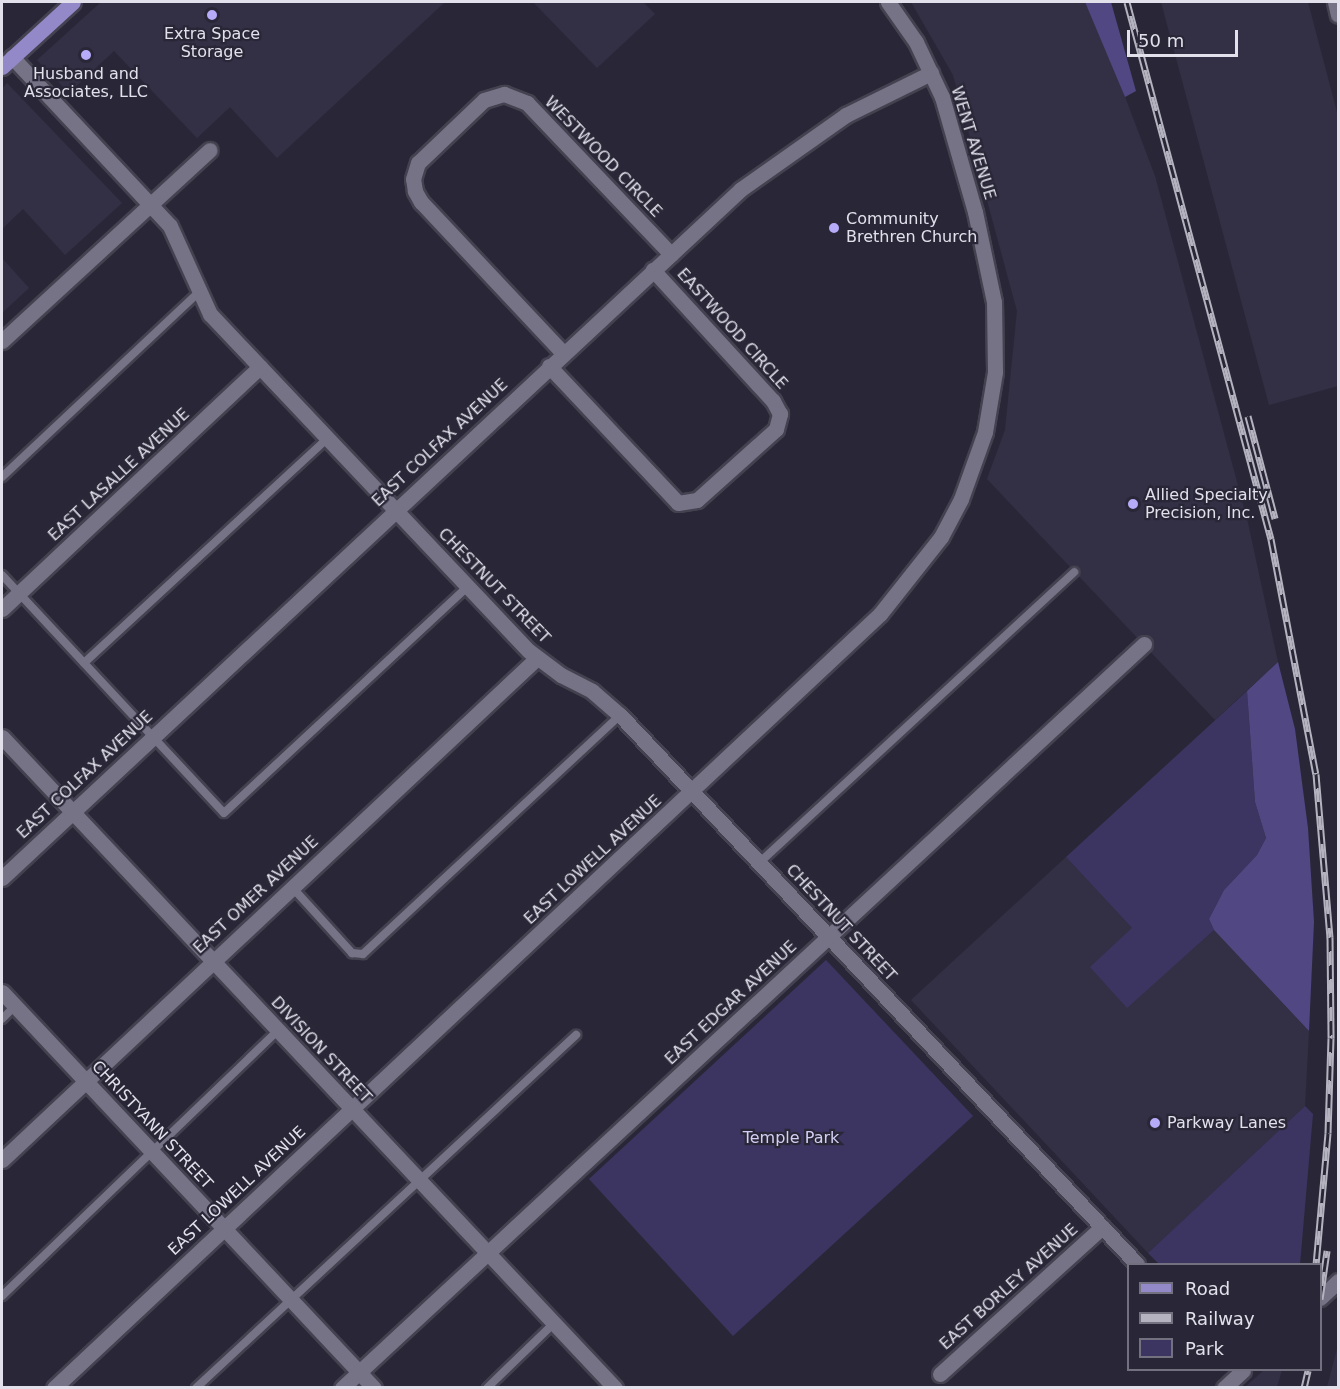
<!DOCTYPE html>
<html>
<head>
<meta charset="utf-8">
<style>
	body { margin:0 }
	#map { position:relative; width:1340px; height:1389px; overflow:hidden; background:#292737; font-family:"DejaVu Sans",sans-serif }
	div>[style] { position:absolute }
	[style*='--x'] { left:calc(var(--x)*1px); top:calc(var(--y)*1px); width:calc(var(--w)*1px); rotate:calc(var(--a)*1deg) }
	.built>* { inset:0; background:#333045 }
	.green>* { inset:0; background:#3d3561 }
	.forest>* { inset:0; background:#514782 }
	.roads { filter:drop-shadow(2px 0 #444250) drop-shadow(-2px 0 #444250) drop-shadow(0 2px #444250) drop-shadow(0 -2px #444250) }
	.service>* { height:8px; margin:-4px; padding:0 4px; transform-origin:4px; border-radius:4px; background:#767387 }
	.minor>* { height:15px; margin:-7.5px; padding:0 7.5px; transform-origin:7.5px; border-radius:7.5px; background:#767387 }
	.tertiary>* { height:15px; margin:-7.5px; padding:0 7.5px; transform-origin:7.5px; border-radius:7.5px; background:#767387 }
	.primary>* { height:15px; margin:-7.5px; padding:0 7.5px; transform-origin:7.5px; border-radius:7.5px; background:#9389c9 }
	.rail>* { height:7px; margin-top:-3.5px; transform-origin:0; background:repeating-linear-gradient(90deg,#292737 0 14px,#b4b3bf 0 28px); box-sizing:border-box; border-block:2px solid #b4b3bf }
	.dots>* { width:16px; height:16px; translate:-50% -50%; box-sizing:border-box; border:3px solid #292737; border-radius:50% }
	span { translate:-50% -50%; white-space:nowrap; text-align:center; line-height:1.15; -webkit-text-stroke:4.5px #292737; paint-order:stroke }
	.poi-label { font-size:16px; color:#e1e0eb }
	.left { translate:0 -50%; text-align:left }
	.street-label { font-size:16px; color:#e1e0eb }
	.park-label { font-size:16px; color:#d3cff4 }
	.frame { position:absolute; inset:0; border:3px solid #e1e0eb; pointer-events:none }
	.legend { position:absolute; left:1127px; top:1263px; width:195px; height:108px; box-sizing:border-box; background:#292737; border:2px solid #73717f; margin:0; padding:8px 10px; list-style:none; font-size:18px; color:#e1e0eb }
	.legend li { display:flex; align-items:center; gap:12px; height:30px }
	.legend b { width:30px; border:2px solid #73717f }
	.scale { position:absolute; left:1127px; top:30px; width:111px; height:27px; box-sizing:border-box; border:3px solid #e1e0eb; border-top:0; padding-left:8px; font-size:18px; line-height:21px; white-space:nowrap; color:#e1e0eb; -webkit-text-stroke:4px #292737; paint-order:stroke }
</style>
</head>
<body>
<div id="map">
	<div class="built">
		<i style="clip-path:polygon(101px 2px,445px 2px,277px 158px,230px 107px,197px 138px,114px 51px,69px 93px,37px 60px)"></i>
		<i style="clip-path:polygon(533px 2px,643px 2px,655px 14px,597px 68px)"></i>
		<i style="clip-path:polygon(911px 2px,1085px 2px,1119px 81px,1155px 176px,1248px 523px,1278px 662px,1215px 720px,987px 479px,1005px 430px,1017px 311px,953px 75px)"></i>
		<i style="clip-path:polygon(1161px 2px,1308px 2px,1338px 116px,1338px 386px,1269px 405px)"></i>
		<i style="clip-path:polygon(7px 83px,122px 203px,65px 255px,23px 209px,2px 229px,2px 89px)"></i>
		<i style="clip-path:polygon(2px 258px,29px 288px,2px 313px)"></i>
		<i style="clip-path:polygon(1066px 857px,1170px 969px,1214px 930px,1309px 1031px,1305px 1106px,1148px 1253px,911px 1000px)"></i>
		<i style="clip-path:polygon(1338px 1342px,1338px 1387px,1327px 1387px,1337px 1349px)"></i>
		<i style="clip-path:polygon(1264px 1370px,1282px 1370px,1277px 1387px,1245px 1387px)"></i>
	</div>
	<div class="green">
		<i style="clip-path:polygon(1247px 691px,1255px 802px,1266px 838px,1257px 855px,1224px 890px,1209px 919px,1214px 930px,1127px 1008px,1090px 967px,1132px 928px,1066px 857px)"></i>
		<i style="clip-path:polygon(826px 960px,973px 1116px,733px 1336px,589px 1179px)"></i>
		<i style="clip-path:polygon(1305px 1106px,1313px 1114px,1300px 1264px,1159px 1264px,1148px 1253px)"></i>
	</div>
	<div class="forest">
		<i style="clip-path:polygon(1085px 2px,1111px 2px,1136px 91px,1125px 97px)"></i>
		<i style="clip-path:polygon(1278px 662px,1295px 729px,1308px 828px,1314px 922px,1309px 1031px,1214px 930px,1209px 919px,1224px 890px,1257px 855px,1266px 838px,1255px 802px,1247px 691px)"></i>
	</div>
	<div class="roads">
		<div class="service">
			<i style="--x:2;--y:477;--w:269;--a:-43.2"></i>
			<i style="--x:2;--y:575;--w:325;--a:47"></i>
			<i style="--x:224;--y:813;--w:332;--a:-42.9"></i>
			<i style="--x:84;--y:663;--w:332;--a:-42.7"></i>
			<i style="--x:759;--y:863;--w:429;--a:-42.7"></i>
			<i style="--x:291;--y:886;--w:91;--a:47.7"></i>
			<i style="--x:352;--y:953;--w:11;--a:5"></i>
			<i style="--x:363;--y:954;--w:351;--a:-42.9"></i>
			<i style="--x:2;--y:1019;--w:18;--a:-45"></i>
			<i style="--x:2;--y:1296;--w:383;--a:-43.9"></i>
			<i style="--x:196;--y:1388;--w:519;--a:-42.89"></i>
			<i style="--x:487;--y:1388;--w:93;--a:-44.1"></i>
		</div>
		<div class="minor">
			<i style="--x:12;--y:57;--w:231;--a:46.9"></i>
			<i style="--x:170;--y:226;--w:97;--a:65.6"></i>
			<i style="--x:210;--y:314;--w:464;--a:46.6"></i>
			<i style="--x:529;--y:651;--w:40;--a:37"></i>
			<i style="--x:561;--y:675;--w:35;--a:27"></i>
			<i style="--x:592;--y:691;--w:37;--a:41"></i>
			<i style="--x:620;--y:715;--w:754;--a:46.72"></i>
			<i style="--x:2;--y:341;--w:282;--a:-42.6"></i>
			<i style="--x:563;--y:353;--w:207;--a:-133.2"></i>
			<i style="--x:421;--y:202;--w:13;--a:-119"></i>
			<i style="--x:415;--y:191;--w:12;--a:-99"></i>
			<i style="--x:413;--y:179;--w:17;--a:-73"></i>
			<i style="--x:418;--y:163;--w:91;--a:-43.7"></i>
			<i style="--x:484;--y:100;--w:21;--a:-17"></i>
			<i style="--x:504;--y:94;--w:25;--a:21"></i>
			<i style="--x:527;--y:103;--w:209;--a:46.4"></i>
			<i style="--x:549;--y:366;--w:188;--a:46.7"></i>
			<i style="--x:678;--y:503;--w:19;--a:-9"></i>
			<i style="--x:697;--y:500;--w:106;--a:-41.9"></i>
			<i style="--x:776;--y:429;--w:16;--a:-75"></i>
			<i style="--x:780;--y:414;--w:15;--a:-118"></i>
			<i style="--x:773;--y:401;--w:178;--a:-132.5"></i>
			<i style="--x:2;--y:609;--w:354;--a:-43.2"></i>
			<i style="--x:2;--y:878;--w:1010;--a:-42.99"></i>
			<i style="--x:741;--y:189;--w:128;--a:-35.2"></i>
			<i style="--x:846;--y:115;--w:95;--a:-26.3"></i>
			<i style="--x:2;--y:992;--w:543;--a:46.79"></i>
			<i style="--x:2;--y:1160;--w:734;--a:-43.18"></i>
			<i style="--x:940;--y:1374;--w:219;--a:-42.2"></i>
			<i style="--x:54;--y:1388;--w:1132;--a:-43.14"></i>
			<i style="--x:880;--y:614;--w:98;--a:-51.6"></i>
			<i style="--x:941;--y:537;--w:43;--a:-62.2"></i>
			<i style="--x:961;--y:499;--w:71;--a:-70.3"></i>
			<i style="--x:985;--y:432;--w:61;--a:-80.5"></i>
			<i style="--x:995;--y:372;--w:70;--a:-90.8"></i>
			<i style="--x:994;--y:302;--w:92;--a:-101.9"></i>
			<i style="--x:975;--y:212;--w:120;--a:-106"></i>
			<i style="--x:942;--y:97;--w:61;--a:-115.3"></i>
			<i style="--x:916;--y:42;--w:49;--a:-125"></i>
			<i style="--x:342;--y:1388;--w:1094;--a:-42.85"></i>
		</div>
		<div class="tertiary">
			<i style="--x:1335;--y:2;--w:13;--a:77"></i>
			<i style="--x:2;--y:737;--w:894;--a:46.72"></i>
			<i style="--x:1320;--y:1298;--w:25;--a:-43"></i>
			<i style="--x:1224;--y:1388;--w:26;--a:-43"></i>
		</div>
		<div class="primary">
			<i style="--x:2;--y:67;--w:96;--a:-42.5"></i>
		</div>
	</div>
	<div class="rail">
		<i style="--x:1127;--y:2;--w:556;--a:74.99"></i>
		<i style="--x:1271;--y:539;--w:239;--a:79.2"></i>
		<i style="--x:1316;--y:774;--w:164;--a:85.1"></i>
		<i style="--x:1330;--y:937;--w:101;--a:89.4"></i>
		<i style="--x:1331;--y:1038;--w:95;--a:91.8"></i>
		<i style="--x:1328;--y:1133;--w:132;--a:95.2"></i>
		<i style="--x:1248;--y:416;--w:106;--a:75.2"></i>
		<i style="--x:1320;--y:1299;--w:49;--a:-81.7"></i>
		<i style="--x:1304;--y:1388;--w:18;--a:-77"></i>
	</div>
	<div class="dots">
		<i style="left:212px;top:15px;background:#b6abf8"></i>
		<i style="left:86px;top:55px;background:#b6abf8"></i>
		<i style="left:834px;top:228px;background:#b6abf8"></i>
		<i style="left:1133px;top:504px;background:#b6abf8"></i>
		<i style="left:1155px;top:1123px;background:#b6abf8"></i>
	</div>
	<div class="poi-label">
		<span style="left:212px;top:43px">Extra Space<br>Storage</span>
		<span style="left:86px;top:83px">Husband and<br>Associates, LLC</span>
		<span class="left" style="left:846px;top:228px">Community<br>Brethren Church</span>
		<span class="left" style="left:1145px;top:504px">Allied Specialty<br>Precision, Inc.</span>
		<span class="left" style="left:1167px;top:1123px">Parkway Lanes</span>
	</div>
	<div class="street-label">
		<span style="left:973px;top:143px;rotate:73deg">WENT AVENUE</span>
		<span style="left:603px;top:157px;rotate:46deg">WESTWOOD CIRCLE</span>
		<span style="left:732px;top:329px;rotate:48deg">EASTWOOD CIRCLE</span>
		<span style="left:440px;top:443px;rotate:-43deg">EAST COLFAX AVENUE</span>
		<span style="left:119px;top:475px;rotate:-43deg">EAST LASALLE AVENUE</span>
		<span style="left:494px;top:586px;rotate:46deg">CHESTNUT STREET</span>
		<span style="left:85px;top:775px;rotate:-43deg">EAST COLFAX AVENUE</span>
		<span style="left:593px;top:860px;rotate:-43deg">EAST LOWELL AVENUE</span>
		<span style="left:256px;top:895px;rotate:-43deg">EAST OMER AVENUE</span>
		<span style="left:841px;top:923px;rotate:47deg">CHESTNUT STREET</span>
		<span style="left:731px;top:1003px;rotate:-43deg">EAST EDGAR AVENUE</span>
		<span style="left:321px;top:1050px;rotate:47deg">DIVISION STREET</span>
		<span style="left:152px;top:1125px;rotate:47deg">CHRISTYANN STREET</span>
		<span style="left:237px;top:1191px;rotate:-43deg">EAST LOWELL AVENUE</span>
		<span style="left:1009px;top:1287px;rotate:-42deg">EAST BORLEY AVENUE</span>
	</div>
	<div class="park-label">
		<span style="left:791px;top:1138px">Temple Park</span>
	</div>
	<div class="frame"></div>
	<ul class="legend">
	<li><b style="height:8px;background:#9389c9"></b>Road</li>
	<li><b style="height:8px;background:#b4b3bf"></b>Railway</li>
	<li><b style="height:16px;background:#3d3561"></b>Park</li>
	</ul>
	<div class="scale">50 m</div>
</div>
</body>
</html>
